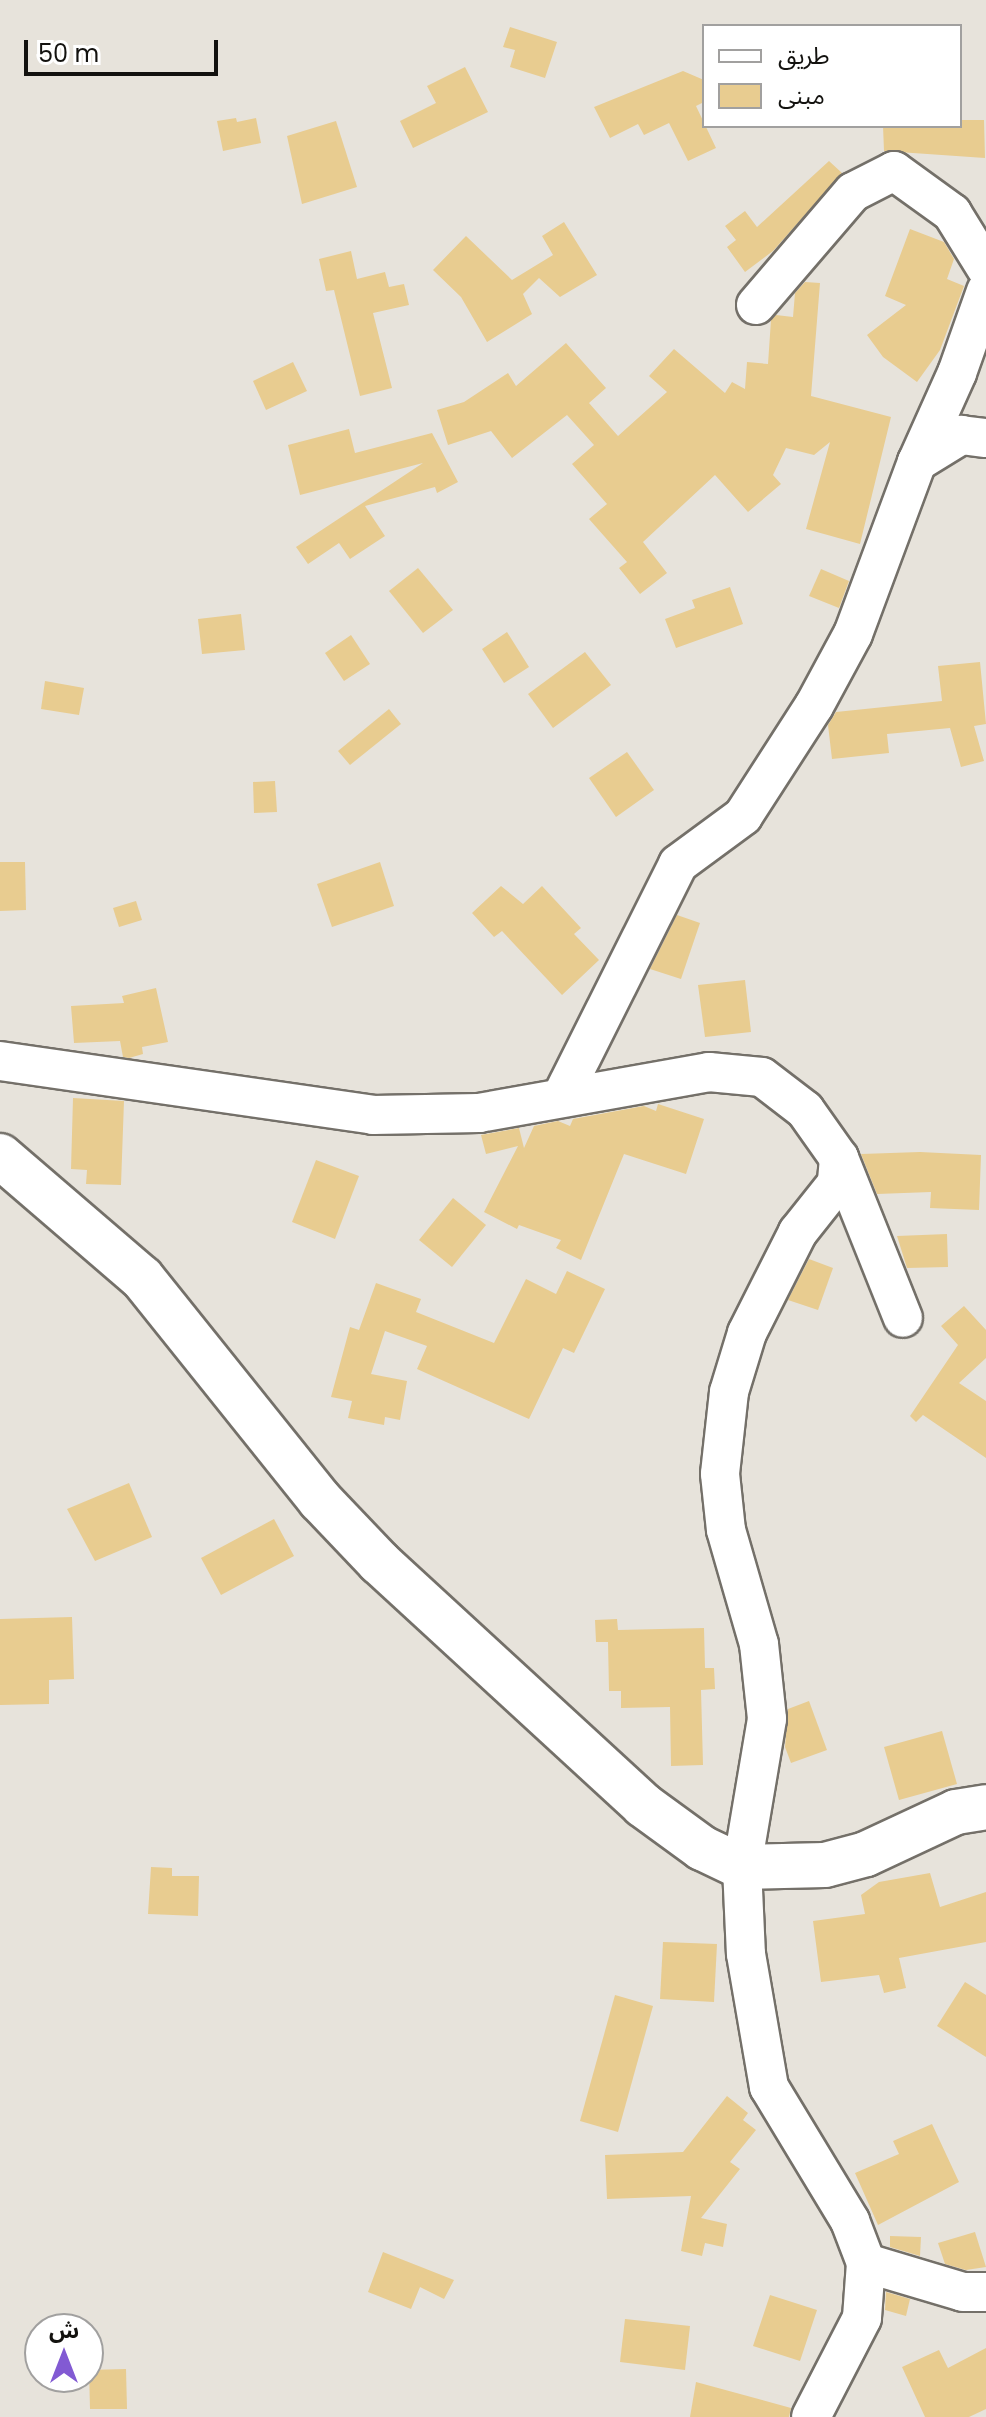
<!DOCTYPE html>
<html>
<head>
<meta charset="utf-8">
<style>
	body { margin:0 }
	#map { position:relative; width:986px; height:2417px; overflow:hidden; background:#e7e3db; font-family:Poppins,"Noto Sans Arabic",sans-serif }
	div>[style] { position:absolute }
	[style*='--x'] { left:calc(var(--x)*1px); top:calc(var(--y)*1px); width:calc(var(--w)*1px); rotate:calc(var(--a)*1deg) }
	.building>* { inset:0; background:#e8cc90 }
	.roads { filter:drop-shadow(2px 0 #747069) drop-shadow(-2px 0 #747069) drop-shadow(0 2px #747069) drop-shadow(0 -2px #747069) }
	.minor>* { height:38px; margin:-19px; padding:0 19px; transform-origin:19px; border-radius:19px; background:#fff }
	.major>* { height:44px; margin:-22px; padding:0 22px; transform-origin:22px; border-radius:22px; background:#fff }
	span { translate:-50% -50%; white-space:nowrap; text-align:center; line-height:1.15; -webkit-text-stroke:6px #fff; paint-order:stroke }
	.legend { position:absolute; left:702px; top:24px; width:260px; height:104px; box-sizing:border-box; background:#fff; border:2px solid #a1a09f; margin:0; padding:10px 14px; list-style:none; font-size:24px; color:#13120f }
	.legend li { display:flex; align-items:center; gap:16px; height:40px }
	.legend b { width:40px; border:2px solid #a1a09f }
	.north { position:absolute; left:24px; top:2313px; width:80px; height:80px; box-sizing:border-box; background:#fff; border:2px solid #a1a09f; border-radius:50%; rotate:0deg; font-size:22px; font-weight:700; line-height:32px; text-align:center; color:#13120f }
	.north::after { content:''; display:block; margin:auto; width:28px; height:36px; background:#825ad3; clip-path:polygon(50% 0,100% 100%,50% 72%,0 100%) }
	.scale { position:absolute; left:24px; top:40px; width:194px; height:36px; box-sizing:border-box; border:4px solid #13120f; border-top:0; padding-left:10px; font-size:24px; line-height:28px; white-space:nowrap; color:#13120f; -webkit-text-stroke:6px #fff; paint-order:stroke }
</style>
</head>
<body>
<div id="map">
	<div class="building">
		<i style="clip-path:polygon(510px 27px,557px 42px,545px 78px,510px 67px,515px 50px,503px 47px)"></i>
		<i style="clip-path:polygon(465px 67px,488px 112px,413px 148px,400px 121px,436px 103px,427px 86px)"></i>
		<i style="clip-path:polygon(683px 71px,704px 80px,704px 102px,696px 106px,716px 148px,688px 161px,669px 123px,644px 135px,638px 124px,610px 138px,594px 107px)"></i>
		<i style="clip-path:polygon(236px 118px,237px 122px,256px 118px,261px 143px,223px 151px,217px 121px)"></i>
		<i style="clip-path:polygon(960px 120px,984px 120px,985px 158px,884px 151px,883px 126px,960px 126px)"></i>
		<i style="clip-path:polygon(336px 121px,357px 187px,302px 204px,287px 136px)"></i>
		<i style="clip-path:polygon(829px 161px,842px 173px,773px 251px,745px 272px,727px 247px,736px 240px,725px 226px,745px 211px,757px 227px)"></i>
		<i style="clip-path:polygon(564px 222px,597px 275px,560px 297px,539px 278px,523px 294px,532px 314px,487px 342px,461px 297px,433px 270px,466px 236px,512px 280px,553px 255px,542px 236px)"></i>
		<i style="clip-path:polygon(910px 229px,944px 242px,954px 259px,947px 279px,964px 286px,940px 350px,917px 382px,883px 357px,867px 335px,906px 305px,885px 296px)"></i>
		<i style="clip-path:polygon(351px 251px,357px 279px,385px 272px,389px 287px,404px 284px,409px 305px,373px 313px,392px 388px,360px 396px,334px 290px,326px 291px,319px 259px)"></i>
		<i style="clip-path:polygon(805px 282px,820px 283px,811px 396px,891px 417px,860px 544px,806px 529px,830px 442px,814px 455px,786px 448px,773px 475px,781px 484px,748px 512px,715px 475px,643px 542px,667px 573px,640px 594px,619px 568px,627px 562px,589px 519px,607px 504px,572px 464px,594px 445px,567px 415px,512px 458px,491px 431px,448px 445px,437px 410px,464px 402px,508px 373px,516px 386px,566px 343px,606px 388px,589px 403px,618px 436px,667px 392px,649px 376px,674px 349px,725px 393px,732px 382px,745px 389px,747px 362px,768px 364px,771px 320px,776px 315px,793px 317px,795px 293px)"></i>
		<i style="clip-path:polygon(293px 362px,307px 391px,266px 410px,253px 381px)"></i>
		<i style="clip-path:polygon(349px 429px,355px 453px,432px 433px,458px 482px,437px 493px,435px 487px,365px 506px,385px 536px,350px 559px,339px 543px,308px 564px,296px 547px,423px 463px,300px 495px,288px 445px)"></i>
		<i style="clip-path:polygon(418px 568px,453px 610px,423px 633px,389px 591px)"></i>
		<i style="clip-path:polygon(821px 569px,849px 581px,839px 608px,809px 596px)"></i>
		<i style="clip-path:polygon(730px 587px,743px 624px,676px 648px,665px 619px,695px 608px,692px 600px)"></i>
		<i style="clip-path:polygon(241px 614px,245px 650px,202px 654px,198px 619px)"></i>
		<i style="clip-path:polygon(507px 632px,529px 667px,504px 683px,482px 649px)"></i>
		<i style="clip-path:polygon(351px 635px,370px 664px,344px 681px,325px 653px)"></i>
		<i style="clip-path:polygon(585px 652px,611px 685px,553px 728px,528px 694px)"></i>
		<i style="clip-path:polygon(980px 662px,986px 724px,974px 726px,984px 761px,961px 767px,950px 728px,887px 734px,889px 753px,832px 759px,828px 725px,836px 712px,942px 701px,938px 666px)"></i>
		<i style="clip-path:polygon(45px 681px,84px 688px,79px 715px,41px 709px)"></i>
		<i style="clip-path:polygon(389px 709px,401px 724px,350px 765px,338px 751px)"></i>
		<i style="clip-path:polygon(627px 752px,654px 790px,616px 817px,589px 778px)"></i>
		<i style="clip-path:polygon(275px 781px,277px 812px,254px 813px,253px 782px)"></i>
		<i style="clip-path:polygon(0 862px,25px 862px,26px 910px,0 911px)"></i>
		<i style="clip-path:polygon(380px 862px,394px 906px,332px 927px,317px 884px)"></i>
		<i style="clip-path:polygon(501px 886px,523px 904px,542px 886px,581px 928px,574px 934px,599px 960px,562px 995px,502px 931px,494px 937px,472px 913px)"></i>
		<i style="clip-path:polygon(136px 901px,142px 920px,119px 927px,113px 908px)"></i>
		<i style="clip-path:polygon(677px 915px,700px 923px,681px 979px,650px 969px)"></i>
		<i style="clip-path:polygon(745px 980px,751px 1032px,705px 1037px,698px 985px)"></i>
		<i style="clip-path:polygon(156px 988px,168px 1042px,142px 1047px,143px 1054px,129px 1058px,123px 1057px,120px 1041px,74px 1043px,71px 1006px,124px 1003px,122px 996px)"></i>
		<i style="clip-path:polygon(73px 1098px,124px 1101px,121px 1185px,86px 1184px,87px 1170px,71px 1169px)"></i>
		<i style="clip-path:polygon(658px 1104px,704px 1119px,686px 1174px,624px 1154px,581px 1260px,556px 1248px,561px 1240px,519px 1225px,517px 1229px,484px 1212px,518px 1146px,486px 1154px,481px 1135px,519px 1128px,524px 1148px,534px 1126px,558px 1121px,570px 1126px,573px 1119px,644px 1106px,656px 1111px)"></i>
		<i style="clip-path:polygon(920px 1152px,981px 1155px,979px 1210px,930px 1208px,931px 1192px,877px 1194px,861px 1154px)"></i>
		<i style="clip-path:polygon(316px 1160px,359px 1176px,335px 1239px,292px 1222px)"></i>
		<i style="clip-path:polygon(453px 1198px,486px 1225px,452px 1267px,419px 1240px)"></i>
		<i style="clip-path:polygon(947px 1234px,948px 1267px,907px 1268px,897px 1236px)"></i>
		<i style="clip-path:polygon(809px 1259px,833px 1268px,818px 1310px,788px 1300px)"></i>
		<i style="clip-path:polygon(567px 1271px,605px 1289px,574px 1353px,563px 1348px,529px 1419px,417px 1369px,427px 1346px,385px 1331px,371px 1374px,407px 1381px,400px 1420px,385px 1417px,384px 1425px,348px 1418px,352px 1401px,331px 1397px,350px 1327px,359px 1330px,376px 1283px,421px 1299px,416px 1312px,494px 1343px,526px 1279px,556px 1294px)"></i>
		<i style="clip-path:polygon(964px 1306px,986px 1330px,986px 1358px,959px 1383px,986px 1401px,986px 1458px,923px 1415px,916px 1422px,910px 1416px,958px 1345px,941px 1326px)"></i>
		<i style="clip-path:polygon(129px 1483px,152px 1537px,95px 1561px,67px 1509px)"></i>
		<i style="clip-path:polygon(274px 1519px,294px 1556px,221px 1595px,201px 1558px)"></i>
		<i style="clip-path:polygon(72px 1617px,74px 1679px,49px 1680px,49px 1704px,0 1705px,0 1619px)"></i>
		<i style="clip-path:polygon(617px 1619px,618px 1630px,704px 1628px,705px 1668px,714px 1668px,715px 1689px,701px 1690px,703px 1765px,671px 1766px,670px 1707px,621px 1708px,621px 1691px,609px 1691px,608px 1642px,596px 1642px,595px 1620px)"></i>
		<i style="clip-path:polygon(809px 1701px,827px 1750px,791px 1763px,785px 1747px,788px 1709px)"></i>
		<i style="clip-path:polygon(942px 1731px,957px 1784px,899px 1800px,884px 1747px)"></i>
		<i style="clip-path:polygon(151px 1867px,172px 1868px,172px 1876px,199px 1876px,198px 1916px,148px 1914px)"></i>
		<i style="clip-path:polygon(930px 1873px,940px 1907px,986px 1892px,986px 1942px,899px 1958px,906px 1988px,884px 1993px,879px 1975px,821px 1982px,813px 1921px,865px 1914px,861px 1895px,879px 1882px)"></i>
		<i style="clip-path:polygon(663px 1942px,717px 1944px,714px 2002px,660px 1999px)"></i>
		<i style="clip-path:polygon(965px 1982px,986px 1995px,986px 2057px,937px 2026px)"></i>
		<i style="clip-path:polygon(615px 1995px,653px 2006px,618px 2132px,580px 2121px)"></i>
		<i style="clip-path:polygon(727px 2096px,748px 2113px,743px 2120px,756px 2130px,730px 2162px,740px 2169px,701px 2218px,727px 2224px,723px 2247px,705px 2243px,702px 2256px,681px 2251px,691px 2196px,607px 2199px,605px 2155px,683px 2152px)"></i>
		<i style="clip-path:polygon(932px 2124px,959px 2182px,878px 2225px,855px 2173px,899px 2154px,893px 2141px)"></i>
		<i style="clip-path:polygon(975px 2232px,986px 2267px,966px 2270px,945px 2264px,938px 2243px)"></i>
		<i style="clip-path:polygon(890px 2236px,921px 2237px,920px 2256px,890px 2247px)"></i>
		<i style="clip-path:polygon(383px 2252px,454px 2280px,444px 2299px,420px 2287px,411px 2309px,368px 2292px)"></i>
		<i style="clip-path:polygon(886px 2292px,910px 2299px,906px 2316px,885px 2310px)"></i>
		<i style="clip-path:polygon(770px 2295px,817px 2310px,800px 2361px,753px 2346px)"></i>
		<i style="clip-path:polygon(625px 2319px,690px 2326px,685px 2370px,620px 2362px)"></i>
		<i style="clip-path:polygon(986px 2348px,986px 2409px,969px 2417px,925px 2417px,902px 2367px,939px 2350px,948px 2368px)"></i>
		<i style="clip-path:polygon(126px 2369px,127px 2409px,90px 2409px,89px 2370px)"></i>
		<i style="clip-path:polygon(696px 2382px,791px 2408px,789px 2417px,690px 2417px)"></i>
	</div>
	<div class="roads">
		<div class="minor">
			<i style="--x:756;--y:305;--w:149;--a:-49.4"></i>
			<i style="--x:853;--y:192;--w:46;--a:-27.1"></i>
			<i style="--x:894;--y:171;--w:72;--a:35.9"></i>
			<i style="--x:952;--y:213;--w:65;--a:58.3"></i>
			<i style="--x:917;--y:462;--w:98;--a:-65.8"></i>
			<i style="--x:957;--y:373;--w:87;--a:-70.5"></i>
			<i style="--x:0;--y:1061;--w:377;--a:8.2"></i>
			<i style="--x:373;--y:1115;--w:106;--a:-1.1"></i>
			<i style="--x:479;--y:1113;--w:234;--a:-10.1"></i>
			<i style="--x:709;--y:1072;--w:53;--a:5.4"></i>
			<i style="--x:762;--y:1077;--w:54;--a:37.5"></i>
			<i style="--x:805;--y:1110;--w:59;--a:54.7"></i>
			<i style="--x:839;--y:1158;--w:25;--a:95"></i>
			<i style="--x:837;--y:1183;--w:63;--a:128.5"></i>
			<i style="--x:798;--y:1232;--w:113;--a:116.8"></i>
			<i style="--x:747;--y:1333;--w:62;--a:107"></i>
			<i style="--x:729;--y:1392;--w:82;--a:96.3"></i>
			<i style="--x:720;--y:1474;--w:56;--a:83.9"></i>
			<i style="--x:726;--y:1530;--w:119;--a:73.9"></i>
			<i style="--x:759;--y:1644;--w:75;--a:83.9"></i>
			<i style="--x:767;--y:1719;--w:150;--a:99.6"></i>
			<i style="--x:742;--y:1867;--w:87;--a:87.4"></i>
			<i style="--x:746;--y:1954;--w:135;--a:80.2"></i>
			<i style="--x:769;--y:2087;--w:157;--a:58.8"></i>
			<i style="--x:850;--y:2221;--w:45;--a:69.1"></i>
			<i style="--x:866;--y:2263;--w:55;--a:94.2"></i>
			<i style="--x:862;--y:2318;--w:111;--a:117.3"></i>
			<i style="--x:562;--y:1096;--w:259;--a:-63.4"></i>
			<i style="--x:678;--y:864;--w:81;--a:-36.4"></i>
			<i style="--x:743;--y:816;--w:131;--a:-57.2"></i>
			<i style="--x:814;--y:706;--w:82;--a:-61.6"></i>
			<i style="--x:853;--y:634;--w:184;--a:-69.6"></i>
			<i style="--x:917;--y:462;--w:52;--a:-31.5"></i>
			<i style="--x:961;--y:435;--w:25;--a:7"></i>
			<i style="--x:839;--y:1158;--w:172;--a:68.2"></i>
			<i style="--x:866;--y:2263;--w:101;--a:16.6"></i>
			<i style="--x:963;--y:2292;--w:23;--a:0"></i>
		</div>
		<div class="major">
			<i style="--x:0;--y:1156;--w:187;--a:40.7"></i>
			<i style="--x:142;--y:1278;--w:285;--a:51.3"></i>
			<i style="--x:320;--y:1500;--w:86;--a:46.4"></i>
			<i style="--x:379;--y:1562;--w:359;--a:42.6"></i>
			<i style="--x:643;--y:1805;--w:73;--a:36.1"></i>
			<i style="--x:702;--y:1848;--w:44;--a:25.4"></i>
			<i style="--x:742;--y:1867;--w:83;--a:-1.4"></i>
			<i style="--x:825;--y:1865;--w:42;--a:-15"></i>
			<i style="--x:866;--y:1854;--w:99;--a:-25"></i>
			<i style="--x:956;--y:1812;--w:30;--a:-9"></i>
		</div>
	</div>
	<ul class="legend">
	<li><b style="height:10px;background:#fff"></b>طريق</li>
	<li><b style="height:22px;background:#e8cc90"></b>مبنى</li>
	</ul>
	<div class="north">ش</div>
	<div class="scale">50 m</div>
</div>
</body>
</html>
